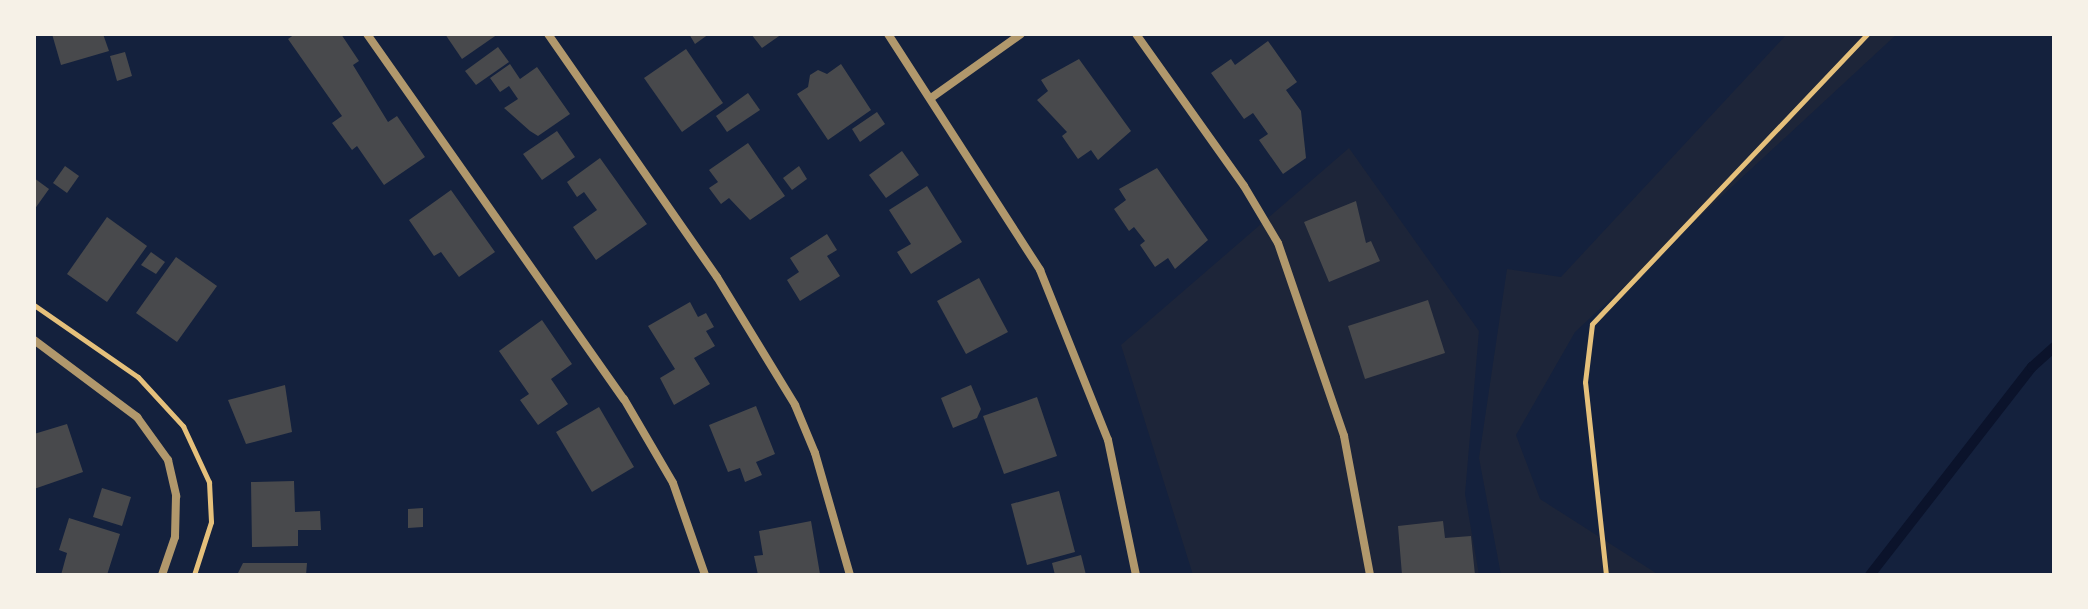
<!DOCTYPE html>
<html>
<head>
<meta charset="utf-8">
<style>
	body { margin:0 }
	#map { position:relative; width:2088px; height:609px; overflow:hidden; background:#14213d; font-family:Ubuntu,sans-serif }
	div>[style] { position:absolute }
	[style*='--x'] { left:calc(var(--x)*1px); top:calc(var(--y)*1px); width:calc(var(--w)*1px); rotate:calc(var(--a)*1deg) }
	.green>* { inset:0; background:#1d2539 }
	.stream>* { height:10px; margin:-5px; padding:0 5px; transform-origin:5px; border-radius:5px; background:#0b132b }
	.building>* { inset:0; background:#48494c }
	.path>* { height:5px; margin:-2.5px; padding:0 2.5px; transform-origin:2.5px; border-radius:2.5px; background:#e5c07b }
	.minor>* { height:8px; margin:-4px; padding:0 4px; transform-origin:4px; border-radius:4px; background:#b1986c }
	span { translate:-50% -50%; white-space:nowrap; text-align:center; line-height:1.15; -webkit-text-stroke:6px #f6f1e7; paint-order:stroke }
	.frame { position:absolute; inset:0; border:36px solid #f6f1e7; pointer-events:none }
</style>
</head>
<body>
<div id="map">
	<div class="green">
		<i style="clip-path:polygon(1787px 34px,1897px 34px,1575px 332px,1516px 435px,1540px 499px,1659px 575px,1501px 575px,1479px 458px,1507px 269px,1561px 277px)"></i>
		<i style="clip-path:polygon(1349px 148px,1479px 331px,1465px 494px,1479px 575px,1193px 575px,1121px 345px)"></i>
	</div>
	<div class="stream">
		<i style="--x:1870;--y:575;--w:264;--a:-52.1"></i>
		<i style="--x:2032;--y:367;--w:30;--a:-42"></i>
	</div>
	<div class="building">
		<i style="clip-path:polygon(52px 34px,103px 34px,109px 51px,61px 65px)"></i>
		<i style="clip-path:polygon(295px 34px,341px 34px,359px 61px,353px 65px,388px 122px,397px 116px,425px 157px,384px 185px,357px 146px,352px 150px,332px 123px,342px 116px,288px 39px)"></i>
		<i style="clip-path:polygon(445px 34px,498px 34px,462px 59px)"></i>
		<i style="clip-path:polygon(689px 34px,709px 34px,695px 44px)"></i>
		<i style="clip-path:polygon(751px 34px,782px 34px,762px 48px)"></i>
		<i style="clip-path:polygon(1268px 41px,1297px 82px,1286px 90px,1301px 111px,1306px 158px,1283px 174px,1259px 140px,1268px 134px,1253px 113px,1244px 119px,1211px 73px,1231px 59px,1235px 65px)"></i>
		<i style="clip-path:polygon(498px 47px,509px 62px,476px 85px,465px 71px)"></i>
		<i style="clip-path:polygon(686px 49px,723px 103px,682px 132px,644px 78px)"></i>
		<i style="clip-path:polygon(125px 52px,132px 76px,117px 81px,110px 56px)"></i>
		<i style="clip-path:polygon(1079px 59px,1131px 131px,1098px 160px,1091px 150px,1078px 159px,1062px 136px,1067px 132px,1037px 100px,1048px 91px,1041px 80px)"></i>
		<i style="clip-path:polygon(510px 64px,520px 79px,537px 67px,570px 114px,538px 136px,530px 131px,504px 108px,518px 99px,509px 86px,500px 92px,490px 78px)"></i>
		<i style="clip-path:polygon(841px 64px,871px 110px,828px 140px,797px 94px,808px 87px,810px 75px,818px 70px,827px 74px)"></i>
		<i style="clip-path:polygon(748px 93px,760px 110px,727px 132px,716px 116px)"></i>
		<i style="clip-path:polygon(877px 112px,885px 124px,860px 142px,852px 129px)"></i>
		<i style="clip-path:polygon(557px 131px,575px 157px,542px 180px,523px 154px)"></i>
		<i style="clip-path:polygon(748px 143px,785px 196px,750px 220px,729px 198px,721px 204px,709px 188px,718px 182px,709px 170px)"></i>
		<i style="clip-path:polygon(902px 151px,919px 175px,886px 198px,869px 175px)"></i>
		<i style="clip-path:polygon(600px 158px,647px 224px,596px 260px,573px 227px,597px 210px,584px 192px,577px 197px,567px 182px)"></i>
		<i style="clip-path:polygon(65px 166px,79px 176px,67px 193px,53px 183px)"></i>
		<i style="clip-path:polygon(799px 166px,807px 179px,792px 190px,783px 178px)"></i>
		<i style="clip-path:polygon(1157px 168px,1208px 240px,1175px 269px,1168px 258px,1155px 267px,1140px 245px,1145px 241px,1134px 227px,1129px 231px,1114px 209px,1126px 200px,1119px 189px)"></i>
		<i style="clip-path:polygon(34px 178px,49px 189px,34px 210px)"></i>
		<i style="clip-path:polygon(927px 186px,962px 242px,911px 274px,897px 252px,911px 244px,889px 210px)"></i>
		<i style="clip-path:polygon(451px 190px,495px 252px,459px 277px,441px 252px,434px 256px,409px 220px)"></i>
		<i style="clip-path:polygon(1356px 201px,1366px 243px,1371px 241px,1380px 261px,1329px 282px,1304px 222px)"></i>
		<i style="clip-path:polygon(107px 217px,147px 246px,107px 302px,67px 274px)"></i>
		<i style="clip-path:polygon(827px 234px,837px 250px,827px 256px,840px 276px,800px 301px,787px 280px,799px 272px,790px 258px)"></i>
		<i style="clip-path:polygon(151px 252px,165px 262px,156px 274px,141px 265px)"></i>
		<i style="clip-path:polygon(176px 257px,217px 286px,177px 342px,136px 313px)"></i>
		<i style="clip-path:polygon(979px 278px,1008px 332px,966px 354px,937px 301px)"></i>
		<i style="clip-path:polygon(1428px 300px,1445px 353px,1365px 379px,1348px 326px)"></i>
		<i style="clip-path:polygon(690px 302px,698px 317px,706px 313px,714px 327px,706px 331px,715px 346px,694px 358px,710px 384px,674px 405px,660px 378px,675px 369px,648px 326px)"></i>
		<i style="clip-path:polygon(542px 320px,572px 364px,551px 379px,568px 404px,538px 425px,520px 400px,529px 394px,499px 351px)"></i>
		<i style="clip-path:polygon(285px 385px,292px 432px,246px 444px,228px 400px)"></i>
		<i style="clip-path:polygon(971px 385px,981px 409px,977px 418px,953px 428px,941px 398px)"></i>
		<i style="clip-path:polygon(1037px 397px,1057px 456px,1004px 474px,983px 416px)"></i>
		<i style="clip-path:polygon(756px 406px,775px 454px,756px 462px,762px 475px,745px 482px,740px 468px,728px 472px,709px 425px)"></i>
		<i style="clip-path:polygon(599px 407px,634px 467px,592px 492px,556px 432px)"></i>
		<i style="clip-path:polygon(67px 424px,83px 472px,34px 489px,34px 434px)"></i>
		<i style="clip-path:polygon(294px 481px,295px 512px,320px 511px,321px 530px,298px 530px,298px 546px,252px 547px,251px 482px)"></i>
		<i style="clip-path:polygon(102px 488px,131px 497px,122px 526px,93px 517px)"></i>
		<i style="clip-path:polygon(1059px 491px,1075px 552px,1027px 565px,1011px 504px)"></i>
		<i style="clip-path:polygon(423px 508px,423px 527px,408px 528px,408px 509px)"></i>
		<i style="clip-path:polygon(69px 518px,120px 534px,107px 575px,61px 575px,67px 553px,59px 550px)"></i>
		<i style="clip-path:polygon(811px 521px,820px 574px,758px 575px,754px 556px,763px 555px,759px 531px)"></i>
		<i style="clip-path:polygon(1443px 521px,1445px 538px,1471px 536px,1475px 575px,1402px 575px,1398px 526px)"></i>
		<i style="clip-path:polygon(1081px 555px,1086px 575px,1055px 575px,1052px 563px)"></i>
		<i style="clip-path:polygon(243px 563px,307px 563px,306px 575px,237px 575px)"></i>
	</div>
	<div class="path">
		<i style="--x:34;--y:305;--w:126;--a:34.7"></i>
		<i style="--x:138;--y:377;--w:67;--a:47.4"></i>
		<i style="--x:183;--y:426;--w:62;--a:65.1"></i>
		<i style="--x:209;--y:482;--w:40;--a:87.1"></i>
		<i style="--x:211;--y:522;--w:56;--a:107.8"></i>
		<i style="--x:1606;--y:575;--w:194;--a:-96.2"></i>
		<i style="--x:1585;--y:382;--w:58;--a:-83.1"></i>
		<i style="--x:1592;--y:324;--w:400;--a:-46.5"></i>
	</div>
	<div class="minor">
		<i style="--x:367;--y:34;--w:446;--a:54.9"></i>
		<i style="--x:624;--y:399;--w:97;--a:59.7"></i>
		<i style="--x:673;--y:483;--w:97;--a:70.8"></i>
		<i style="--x:548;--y:34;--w:296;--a:55.2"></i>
		<i style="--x:717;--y:277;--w:150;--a:58.6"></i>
		<i style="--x:795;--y:405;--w:52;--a:67.4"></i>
		<i style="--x:815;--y:453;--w:127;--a:74"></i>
		<i style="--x:888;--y:34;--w:281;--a:57.2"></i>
		<i style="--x:1040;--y:270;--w:183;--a:68.2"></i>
		<i style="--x:1108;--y:440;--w:138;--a:78.3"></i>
		<i style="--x:1136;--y:34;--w:186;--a:54.6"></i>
		<i style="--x:1244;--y:186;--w:66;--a:59.2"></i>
		<i style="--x:1278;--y:243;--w:204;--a:71.1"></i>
		<i style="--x:1344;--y:436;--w:141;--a:79.4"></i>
		<i style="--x:931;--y:98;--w:110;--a:-35.4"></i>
		<i style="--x:34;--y:340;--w:129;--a:36.8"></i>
		<i style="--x:137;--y:417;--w:53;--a:54.2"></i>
		<i style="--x:168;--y:460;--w:37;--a:77"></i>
		<i style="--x:176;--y:496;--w:41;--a:91.4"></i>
		<i style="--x:175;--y:537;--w:40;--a:108.9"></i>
	</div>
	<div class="frame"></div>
</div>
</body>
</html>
